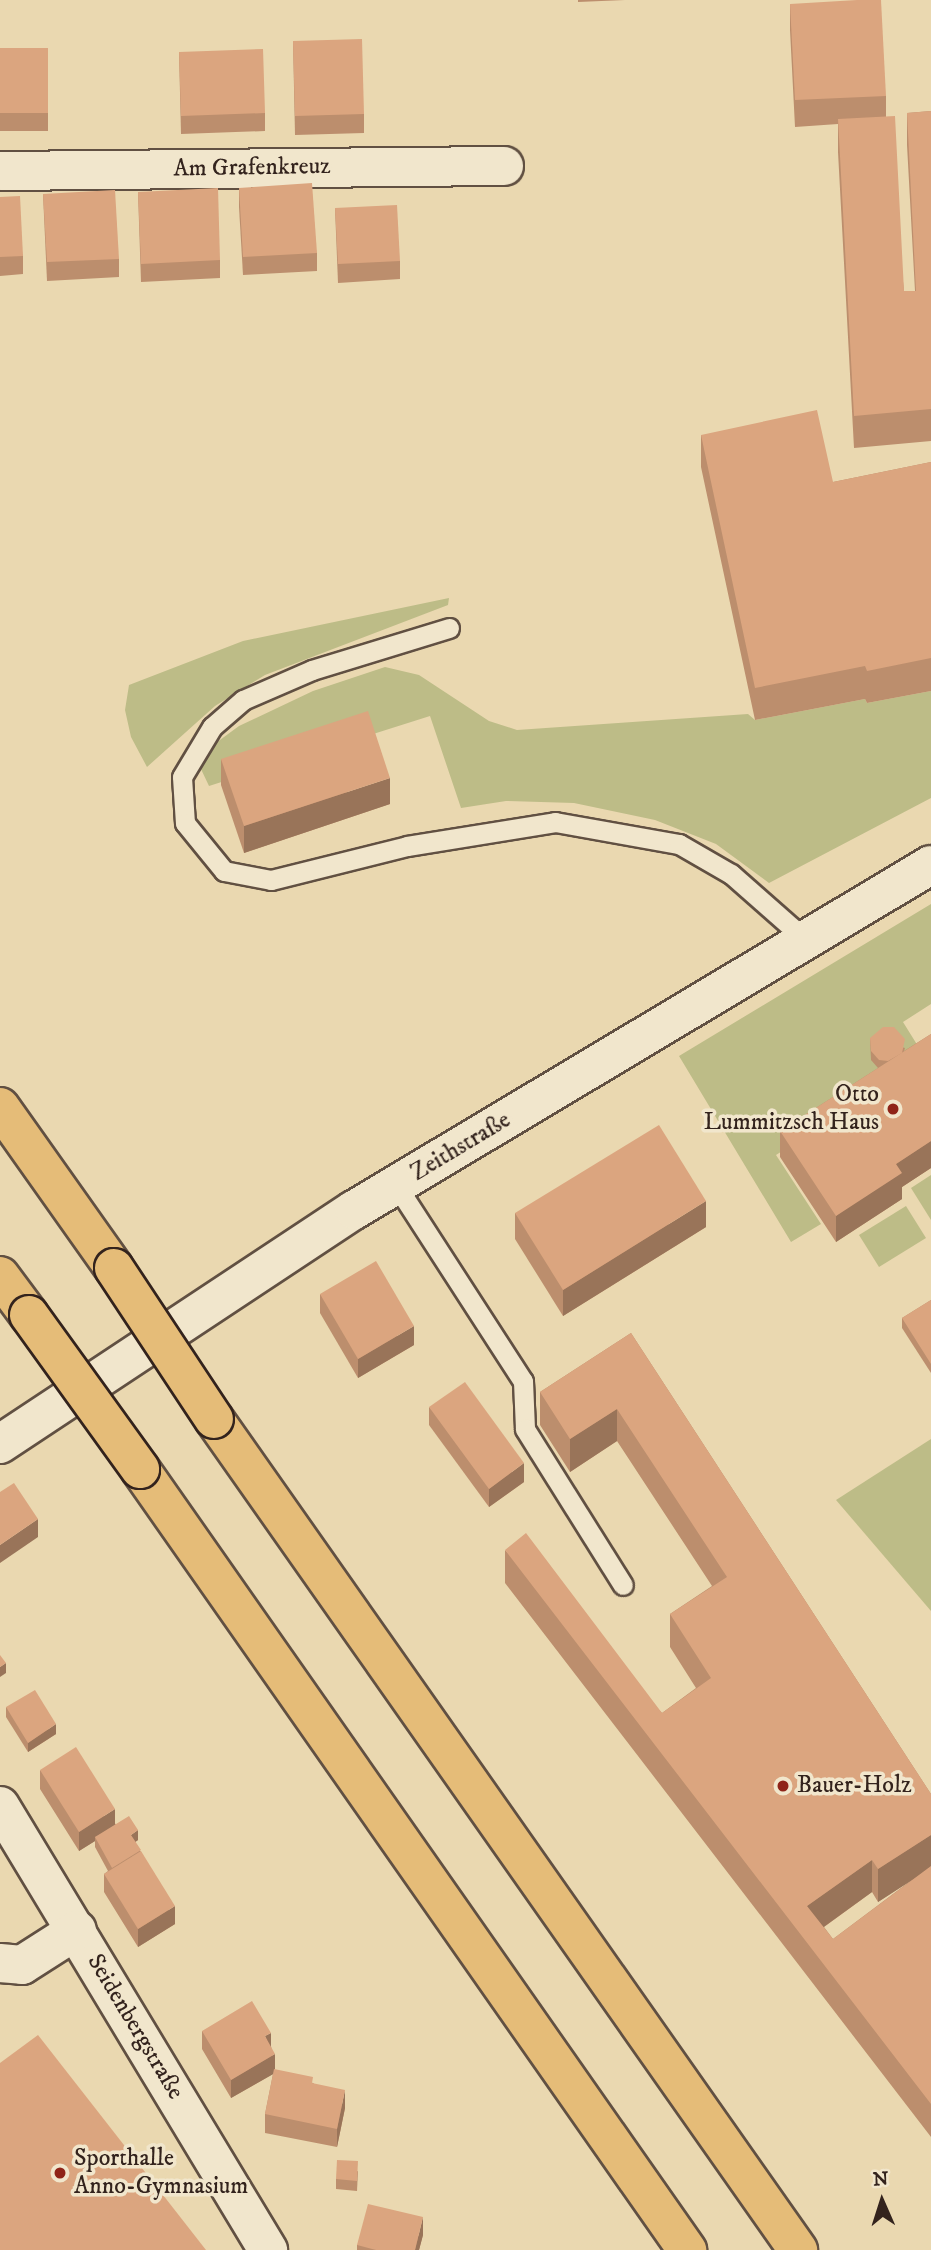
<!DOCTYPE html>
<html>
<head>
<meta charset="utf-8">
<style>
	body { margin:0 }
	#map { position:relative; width:931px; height:2250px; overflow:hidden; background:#ead8b0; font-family:"IM FELL DW Pica",serif }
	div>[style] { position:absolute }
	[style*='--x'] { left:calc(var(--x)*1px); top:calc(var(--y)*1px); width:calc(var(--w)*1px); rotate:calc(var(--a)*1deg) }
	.green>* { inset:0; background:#bdbc87 }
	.roads { filter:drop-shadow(2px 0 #615042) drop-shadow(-2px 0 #615042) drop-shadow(0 2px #615042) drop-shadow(0 -2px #615042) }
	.service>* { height:19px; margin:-9.5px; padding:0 9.5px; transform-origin:9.5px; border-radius:9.5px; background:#f1e6cc }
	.minor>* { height:38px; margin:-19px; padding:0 19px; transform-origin:19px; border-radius:19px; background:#f1e6cc }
	.tertiary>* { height:38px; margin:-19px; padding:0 19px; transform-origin:19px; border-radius:19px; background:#f1e6cc }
	.motorway>* { height:38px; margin:-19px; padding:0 19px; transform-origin:19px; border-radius:19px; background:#e5bc78 }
	.bridges { filter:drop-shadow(2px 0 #33231d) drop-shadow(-2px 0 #33231d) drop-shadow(0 2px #33231d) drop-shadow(0 -2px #33231d) }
	.motorway-bridge>* { height:38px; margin:-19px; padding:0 19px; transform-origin:19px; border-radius:19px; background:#e5bc78 }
	.wall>* { inset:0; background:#bc8e6d }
	.shaded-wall>* { inset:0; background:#997459 }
	.building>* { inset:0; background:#dba57f }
	.dots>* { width:19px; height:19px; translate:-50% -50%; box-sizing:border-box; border:4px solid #f1e6cc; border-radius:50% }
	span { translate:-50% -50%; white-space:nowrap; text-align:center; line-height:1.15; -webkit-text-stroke:7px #f1e6cc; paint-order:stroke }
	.street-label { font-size:24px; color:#33231d }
	.poi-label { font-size:24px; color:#33231d }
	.right { translate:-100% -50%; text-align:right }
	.left { translate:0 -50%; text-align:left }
	.north { position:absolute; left:847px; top:2166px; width:70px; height:70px; -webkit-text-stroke:5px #f1e6cc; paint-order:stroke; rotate:357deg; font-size:19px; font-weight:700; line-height:28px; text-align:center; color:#33231d }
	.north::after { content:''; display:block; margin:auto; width:24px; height:32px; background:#33231d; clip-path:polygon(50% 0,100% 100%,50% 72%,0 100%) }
</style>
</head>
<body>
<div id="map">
	<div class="green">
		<i style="clip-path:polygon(449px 598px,448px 605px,265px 675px,215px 706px,147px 767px,131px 737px,125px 710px,129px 685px,243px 641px)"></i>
		<i style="clip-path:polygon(385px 667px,419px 675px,489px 721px,517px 730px,748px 714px,755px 720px,865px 699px,867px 703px,931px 691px,931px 798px,769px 883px,716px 844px,655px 820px,574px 803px,506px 801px,461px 808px,430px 716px,209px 786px,200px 767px,209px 748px,239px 726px,313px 691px)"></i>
		<i style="clip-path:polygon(931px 904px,931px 1004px,903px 1022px,926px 1059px,776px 1155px,821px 1224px,791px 1242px,679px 1056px)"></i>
		<i style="clip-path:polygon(931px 1175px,931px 1220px,911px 1188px)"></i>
		<i style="clip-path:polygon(906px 1206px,926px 1238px,879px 1267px,859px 1235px)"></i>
		<i style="clip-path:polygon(931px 1439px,931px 1611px,836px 1500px)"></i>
	</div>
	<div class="roads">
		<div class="service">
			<i style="--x:449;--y:628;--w:143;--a:163"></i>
			<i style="--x:312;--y:670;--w:75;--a:156.5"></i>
			<i style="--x:243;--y:700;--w:41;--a:138.9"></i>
			<i style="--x:212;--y:727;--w:58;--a:121"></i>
			<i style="--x:182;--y:777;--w:46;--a:86.3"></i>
			<i style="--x:185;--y:823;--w:62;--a:50.9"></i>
			<i style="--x:224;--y:871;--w:48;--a:10.8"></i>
			<i style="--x:271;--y:880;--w:140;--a:-14"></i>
			<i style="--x:407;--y:846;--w:150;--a:-9.2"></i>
			<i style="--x:555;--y:822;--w:126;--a:10.1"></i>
			<i style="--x:679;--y:844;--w:60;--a:30"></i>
			<i style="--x:731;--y:874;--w:100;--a:41.3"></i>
			<i style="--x:396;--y:1185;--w:234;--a:57.1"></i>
			<i style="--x:523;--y:1381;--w:48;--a:87.6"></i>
			<i style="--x:525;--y:1429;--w:184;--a:57.9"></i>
		</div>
		<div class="minor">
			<i style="--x:0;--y:171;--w:504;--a:-0.57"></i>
			<i style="--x:0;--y:1806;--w:519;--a:58.88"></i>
			<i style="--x:0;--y:1963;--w:22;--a:5"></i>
			<i style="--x:22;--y:1965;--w:65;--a:-32.5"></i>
		</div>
		<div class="tertiary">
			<i style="--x:0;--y:1444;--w:424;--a:-33.5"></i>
			<i style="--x:354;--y:1210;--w:672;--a:-30.88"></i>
		</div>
		<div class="motorway">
			<i style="--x:0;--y:1107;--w:197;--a:54.7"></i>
			<i style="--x:0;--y:1276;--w:49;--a:53.4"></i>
			<i style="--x:214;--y:1419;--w:1016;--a:54.9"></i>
			<i style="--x:140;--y:1469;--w:954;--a:54.99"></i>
		</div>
	</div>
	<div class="bridges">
		<div class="motorway-bridge">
			<i style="--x:114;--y:1268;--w:181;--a:56.5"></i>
			<i style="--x:29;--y:1315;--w:190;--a:54.2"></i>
		</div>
	</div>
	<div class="wall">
		<i style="clip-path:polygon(578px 0,625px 0,578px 2px)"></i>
		<i style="clip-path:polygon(790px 4px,886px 96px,886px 117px,904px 291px,915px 291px,907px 145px,907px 113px,931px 111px,931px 441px,854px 448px,838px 152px,838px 124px,795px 127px,790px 30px)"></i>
		<i style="clip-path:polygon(293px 41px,364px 114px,364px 133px,295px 135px)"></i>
		<i style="clip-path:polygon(0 48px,48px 48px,48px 131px,0 131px)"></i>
		<i style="clip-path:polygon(179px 52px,265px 113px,265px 131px,181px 134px)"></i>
		<i style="clip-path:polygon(239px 188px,317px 253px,317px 271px,243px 275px,239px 207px)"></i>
		<i style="clip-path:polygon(138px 192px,220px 260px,220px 278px,141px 282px)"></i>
		<i style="clip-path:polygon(43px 194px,119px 259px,119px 277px,47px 281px)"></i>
		<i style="clip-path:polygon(0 197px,23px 256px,23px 274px,0 276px)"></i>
		<i style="clip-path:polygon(335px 208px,400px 261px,400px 279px,338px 283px)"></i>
		<i style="clip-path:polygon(701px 435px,833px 482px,931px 462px,931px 691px,867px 703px,865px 699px,755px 720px,701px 467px)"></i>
		<i style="clip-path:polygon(221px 759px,390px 804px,244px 853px,221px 785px)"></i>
		<i style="clip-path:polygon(931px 1034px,931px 1168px,902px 1187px,902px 1199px,836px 1242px,780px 1157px,780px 1131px,878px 1068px,871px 1060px,870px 1038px,905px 1048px,904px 1051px)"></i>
		<i style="clip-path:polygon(515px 1213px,706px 1227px,563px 1316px,515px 1239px)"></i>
		<i style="clip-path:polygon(320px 1294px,414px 1345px,358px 1378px,320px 1313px)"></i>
		<i style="clip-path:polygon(931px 1300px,931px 1373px,902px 1328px,902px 1318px)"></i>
		<i style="clip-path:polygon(evenodd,631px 1333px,931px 1794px,931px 2137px,505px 1583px,505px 1550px,662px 1713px,696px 1688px,670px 1647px,670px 1614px,712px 1586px,617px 1441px,570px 1472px,540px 1425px,540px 1392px,631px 1333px,913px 1879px,833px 1939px,824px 1927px,872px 1892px,878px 1902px,913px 1879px)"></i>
		<i style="clip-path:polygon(429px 1407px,524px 1482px,489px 1507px,429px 1425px)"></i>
		<i style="clip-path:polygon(6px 1707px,56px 1734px,28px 1752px,6px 1717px)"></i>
		<i style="clip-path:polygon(40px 1770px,138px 1840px,135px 1842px,141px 1852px,175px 1924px,138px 1947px,104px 1892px,104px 1874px,108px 1871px,95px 1847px,95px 1841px,79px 1851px,40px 1789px)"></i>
		<i style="clip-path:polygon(202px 2031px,271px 2046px,275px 2070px,313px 2083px,345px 2108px,337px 2147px,265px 2133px,265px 2114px,273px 2074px,231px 2098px,202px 2049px)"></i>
		<i style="clip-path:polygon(358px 2171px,357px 2191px,336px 2189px,336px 2179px)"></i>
		<i style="clip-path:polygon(423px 2235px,419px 2250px,357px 2250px,357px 2245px)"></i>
	</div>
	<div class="shaded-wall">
		<i style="clip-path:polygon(390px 778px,390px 804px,244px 853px,244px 826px)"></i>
		<i style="clip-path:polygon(931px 1141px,931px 1168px,902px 1187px,902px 1199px,836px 1242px,836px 1216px,896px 1164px)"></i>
		<i style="clip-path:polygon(706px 1201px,706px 1227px,563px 1316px,563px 1290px)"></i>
		<i style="clip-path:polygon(414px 1326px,414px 1345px,358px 1378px,358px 1359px)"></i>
		<i style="clip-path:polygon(617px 1409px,617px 1441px,570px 1472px,570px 1439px)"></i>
		<i style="clip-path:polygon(524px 1463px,524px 1482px,489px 1507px,489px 1489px)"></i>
		<i style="clip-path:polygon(38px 1519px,38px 1537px,0 1563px,0 1545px)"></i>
		<i style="clip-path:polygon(6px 1663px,6px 1673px,0 1677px,0 1667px)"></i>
		<i style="clip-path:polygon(56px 1724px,56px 1734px,28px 1752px,28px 1743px)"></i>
		<i style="clip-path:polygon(115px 1809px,115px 1828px,95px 1837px,95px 1841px,79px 1851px,79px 1832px)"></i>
		<i style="clip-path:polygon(138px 1830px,138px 1840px,131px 1845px,131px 1835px)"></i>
		<i style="clip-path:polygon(931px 1835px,931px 1868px,878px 1902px,878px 1869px)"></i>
		<i style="clip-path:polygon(872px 1860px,872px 1892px,807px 1939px,807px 1906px)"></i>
		<i style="clip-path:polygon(175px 1906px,175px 1924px,138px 1947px,138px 1929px)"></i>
		<i style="clip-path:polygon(271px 2033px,271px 2051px,265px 2036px)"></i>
		<i style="clip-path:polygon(275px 2054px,275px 2073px,231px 2098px,231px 2080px)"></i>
		<i style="clip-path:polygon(345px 2090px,345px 2108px,337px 2147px,337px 2129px)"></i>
		<i style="clip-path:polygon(423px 2217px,423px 2235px,419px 2250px,415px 2250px)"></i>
	</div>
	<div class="building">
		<i style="clip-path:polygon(857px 0,881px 0,886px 96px,795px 100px,790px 4px)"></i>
		<i style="clip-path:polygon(362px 39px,364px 114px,295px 116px,293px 41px)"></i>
		<i style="clip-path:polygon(0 48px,48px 48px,48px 113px,0 113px)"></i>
		<i style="clip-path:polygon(263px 49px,265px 113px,181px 116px,179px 52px)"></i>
		<i style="clip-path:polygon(931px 111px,931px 409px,854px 416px,838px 119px,895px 116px,904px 291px,916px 291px,907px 113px)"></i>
		<i style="clip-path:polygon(312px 183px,317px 253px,243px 257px,239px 188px)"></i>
		<i style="clip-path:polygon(218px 188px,220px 260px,141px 264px,138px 192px)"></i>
		<i style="clip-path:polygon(115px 190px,119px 259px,47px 262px,43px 194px)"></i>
		<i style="clip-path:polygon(20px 196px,23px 256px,0 257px,0 197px)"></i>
		<i style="clip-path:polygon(397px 205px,400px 261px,338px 264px,335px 208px)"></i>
		<i style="clip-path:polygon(817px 410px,833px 482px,931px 462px,931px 658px,867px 671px,865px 666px,755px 688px,701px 435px)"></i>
		<i style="clip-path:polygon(368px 711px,390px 778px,244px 826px,221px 759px)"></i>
		<i style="clip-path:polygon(883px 1027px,894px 1027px,905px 1039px,902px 1053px,888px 1061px,879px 1060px,871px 1051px,870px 1038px)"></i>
		<i style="clip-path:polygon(931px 1034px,931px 1141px,896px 1164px,902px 1173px,836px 1216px,780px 1131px)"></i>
		<i style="clip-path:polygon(659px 1125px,706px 1201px,563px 1290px,515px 1213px)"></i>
		<i style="clip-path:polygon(376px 1261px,414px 1326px,358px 1359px,320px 1294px)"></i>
		<i style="clip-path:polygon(931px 1300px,931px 1364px,902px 1318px)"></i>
		<i style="clip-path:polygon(631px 1333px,931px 1794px,931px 1835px,878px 1869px,872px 1860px,807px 1906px,833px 1939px,931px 1866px,931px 2104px,505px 1550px,526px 1533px,662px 1713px,711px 1678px,670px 1614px,727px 1577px,617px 1409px,570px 1439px,540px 1392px)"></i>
		<i style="clip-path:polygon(465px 1382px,524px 1463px,489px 1489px,429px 1407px)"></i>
		<i style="clip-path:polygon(14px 1483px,38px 1519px,0 1545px,0 1492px)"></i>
		<i style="clip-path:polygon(0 1655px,6px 1663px,0 1667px)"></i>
		<i style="clip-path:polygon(35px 1690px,56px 1724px,28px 1743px,6px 1707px)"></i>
		<i style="clip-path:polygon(76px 1747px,115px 1809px,79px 1832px,40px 1770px)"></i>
		<i style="clip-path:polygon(129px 1816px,138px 1830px,131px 1835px,141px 1850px,112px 1868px,95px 1837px)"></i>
		<i style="clip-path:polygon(141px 1851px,175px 1906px,138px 1929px,104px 1874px)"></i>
		<i style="clip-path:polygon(252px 2001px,271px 2033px,265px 2036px,275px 2054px,231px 2080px,202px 2031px)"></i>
		<i style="clip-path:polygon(38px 2035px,206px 2250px,0 2250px,0 2063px)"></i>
		<i style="clip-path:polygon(274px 2069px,313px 2077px,312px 2083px,345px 2090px,337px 2129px,265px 2114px)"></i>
		<i style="clip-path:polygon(337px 2160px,358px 2161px,357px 2181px,336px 2179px)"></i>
		<i style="clip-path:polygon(368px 2204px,423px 2217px,415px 2250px,376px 2250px,357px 2245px)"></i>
	</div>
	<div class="dots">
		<i style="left:893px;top:1109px;background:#8f2418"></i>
		<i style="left:783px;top:1786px;background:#8f2418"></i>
		<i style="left:60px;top:2173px;background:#8f2418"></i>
	</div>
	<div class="street-label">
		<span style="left:252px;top:168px;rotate:-1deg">Am Grafenkreuz</span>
		<span style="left:461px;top:1147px;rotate:-31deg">Zeithstraße</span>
		<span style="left:135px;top:2027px;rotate:59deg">Seidenbergstraße</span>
	</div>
	<div class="poi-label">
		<span class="right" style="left:879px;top:1109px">Otto<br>Lummitzsch Haus</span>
		<span class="left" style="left:797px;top:1786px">Bauer-Holz</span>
		<span class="left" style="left:74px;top:2173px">Sporthalle<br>Anno-Gymnasium</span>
	</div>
	<div class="north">N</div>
</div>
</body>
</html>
